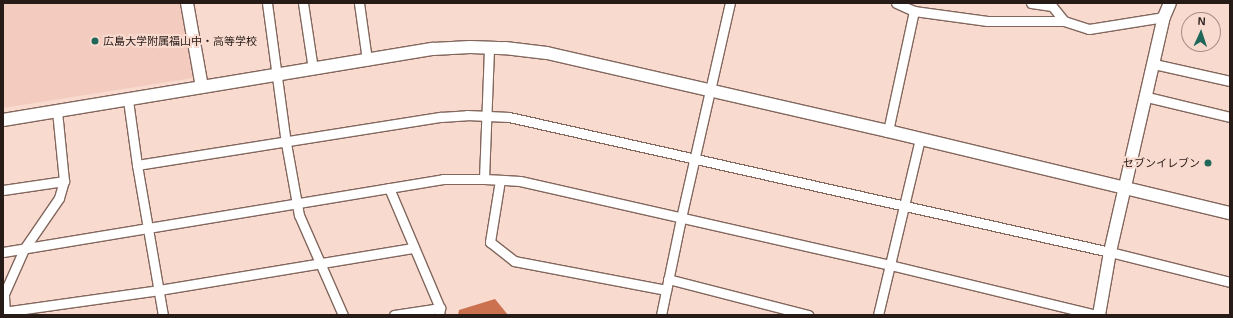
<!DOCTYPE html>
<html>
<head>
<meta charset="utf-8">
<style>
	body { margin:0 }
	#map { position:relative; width:1233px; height:318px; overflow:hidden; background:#f9dacf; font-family:Arial,"Noto Sans JP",sans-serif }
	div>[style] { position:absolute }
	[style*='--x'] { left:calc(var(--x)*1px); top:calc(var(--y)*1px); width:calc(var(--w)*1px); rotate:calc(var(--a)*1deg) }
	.built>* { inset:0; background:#f3ccbf }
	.water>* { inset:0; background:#cc714f }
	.roads { filter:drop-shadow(1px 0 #82675d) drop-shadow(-1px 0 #82675d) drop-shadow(0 1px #82675d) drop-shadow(0 -1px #82675d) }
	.minor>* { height:9px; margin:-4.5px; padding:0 4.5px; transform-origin:4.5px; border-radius:4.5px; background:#fff }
	.tertiary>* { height:12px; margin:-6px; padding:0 6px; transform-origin:6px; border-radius:6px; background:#fff }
	.dots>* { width:11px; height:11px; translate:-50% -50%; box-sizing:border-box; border:2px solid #f9dacf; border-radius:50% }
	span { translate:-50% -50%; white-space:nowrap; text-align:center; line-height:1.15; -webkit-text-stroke:4px #f9dacf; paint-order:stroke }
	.poi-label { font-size:11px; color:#261b17 }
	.left { translate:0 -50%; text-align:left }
	.right { translate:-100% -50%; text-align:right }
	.frame { position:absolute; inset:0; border:4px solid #261b17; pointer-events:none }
	.north { position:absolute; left:1181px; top:12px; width:40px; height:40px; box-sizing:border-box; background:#f9dacf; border:1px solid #a58e85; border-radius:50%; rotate:3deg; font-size:11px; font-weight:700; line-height:16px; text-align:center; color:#261b17 }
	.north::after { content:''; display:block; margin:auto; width:14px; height:18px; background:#21675a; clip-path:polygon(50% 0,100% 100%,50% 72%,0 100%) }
</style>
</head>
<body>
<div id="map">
	<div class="built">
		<i style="clip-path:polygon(3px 3px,180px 3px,193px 78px,3px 108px)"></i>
	</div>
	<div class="water">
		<i style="clip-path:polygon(495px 299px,508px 315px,458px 315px,459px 310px)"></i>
	</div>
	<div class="roads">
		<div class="minor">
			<i style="--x:267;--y:3;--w:141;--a:82.3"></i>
			<i style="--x:286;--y:143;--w:73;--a:79.8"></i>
			<i style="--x:299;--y:215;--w:109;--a:66.3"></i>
			<i style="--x:303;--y:3;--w:67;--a:81.4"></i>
			<i style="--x:359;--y:3;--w:58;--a:82"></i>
			<i style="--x:896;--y:3;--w:20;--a:24"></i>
			<i style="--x:914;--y:11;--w:74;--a:7.8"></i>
			<i style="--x:987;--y:21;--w:77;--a:0"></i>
			<i style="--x:1064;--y:21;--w:26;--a:18"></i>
			<i style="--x:1089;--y:29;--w:76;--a:-9.1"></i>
			<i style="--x:1031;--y:3;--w:21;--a:8"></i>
			<i style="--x:1052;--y:6;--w:19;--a:51"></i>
			<i style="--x:1154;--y:64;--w:78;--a:12.6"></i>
			<i style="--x:1147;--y:97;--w:85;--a:13.5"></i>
			<i style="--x:128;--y:100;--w:66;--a:82.1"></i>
			<i style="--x:137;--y:165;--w:152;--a:80.2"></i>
			<i style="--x:888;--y:131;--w:123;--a:-77.8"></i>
			<i style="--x:137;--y:165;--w:308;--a:-9"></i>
			<i style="--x:441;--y:117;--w:26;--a:-4"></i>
			<i style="--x:467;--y:115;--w:42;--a:2.7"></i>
			<i style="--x:509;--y:117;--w:616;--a:12.66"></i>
			<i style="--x:1110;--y:252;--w:124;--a:14"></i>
			<i style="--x:484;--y:179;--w:132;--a:-87.8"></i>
			<i style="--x:500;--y:180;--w:63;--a:99.2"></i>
			<i style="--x:490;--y:242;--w:31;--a:38"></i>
			<i style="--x:514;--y:261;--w:155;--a:10.8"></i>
			<i style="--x:389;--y:188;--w:130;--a:67"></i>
			<i style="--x:440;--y:308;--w:7;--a:98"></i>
			<i style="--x:3;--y:190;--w:62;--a:-8.4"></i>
			<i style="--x:3;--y:252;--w:446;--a:-9.4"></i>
			<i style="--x:443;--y:179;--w:41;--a:0"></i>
			<i style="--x:484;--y:179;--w:36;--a:3"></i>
			<i style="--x:520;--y:181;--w:379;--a:12.8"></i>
			<i style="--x:890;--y:265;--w:212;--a:13.6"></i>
			<i style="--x:668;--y:279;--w:145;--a:14.4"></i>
			<i style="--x:3;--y:312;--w:158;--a:-8"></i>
			<i style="--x:159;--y:290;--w:257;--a:-9.4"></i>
			<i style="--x:5;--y:315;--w:21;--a:-93"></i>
			<i style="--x:4;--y:294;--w:49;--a:-66"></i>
			<i style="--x:24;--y:249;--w:62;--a:-55.5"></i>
			<i style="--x:59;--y:198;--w:18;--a:-74"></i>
			<i style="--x:64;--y:181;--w:70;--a:-95.7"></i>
			<i style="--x:394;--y:315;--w:47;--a:-8.7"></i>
			<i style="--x:661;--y:315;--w:99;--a:-78.3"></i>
			<i style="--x:681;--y:218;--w:221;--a:-77.2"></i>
			<i style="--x:878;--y:315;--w:181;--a:-76.6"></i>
		</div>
		<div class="tertiary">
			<i style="--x:187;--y:3;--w:85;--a:79.9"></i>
			<i style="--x:3;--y:120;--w:436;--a:-9.4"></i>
			<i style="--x:433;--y:49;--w:37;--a:-3"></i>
			<i style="--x:470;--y:47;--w:35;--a:2"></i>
			<i style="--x:505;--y:48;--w:42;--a:6.8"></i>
			<i style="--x:547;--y:53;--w:350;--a:12.9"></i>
			<i style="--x:888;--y:131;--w:352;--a:13.5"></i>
			<i style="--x:1099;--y:315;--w:64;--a:-80.1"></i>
			<i style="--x:1110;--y:252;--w:241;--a:-77.1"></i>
			<i style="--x:1164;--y:17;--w:15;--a:-67"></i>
		</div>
	</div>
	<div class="dots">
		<i style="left:95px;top:41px;background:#21675a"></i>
		<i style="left:1208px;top:163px;background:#21675a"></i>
	</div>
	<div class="poi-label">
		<span class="left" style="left:103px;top:41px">広島大学附属福山中・高等学校</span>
		<span class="right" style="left:1200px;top:163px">セブンイレブン</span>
	</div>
	<div class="frame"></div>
	<div class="north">N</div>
</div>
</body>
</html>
